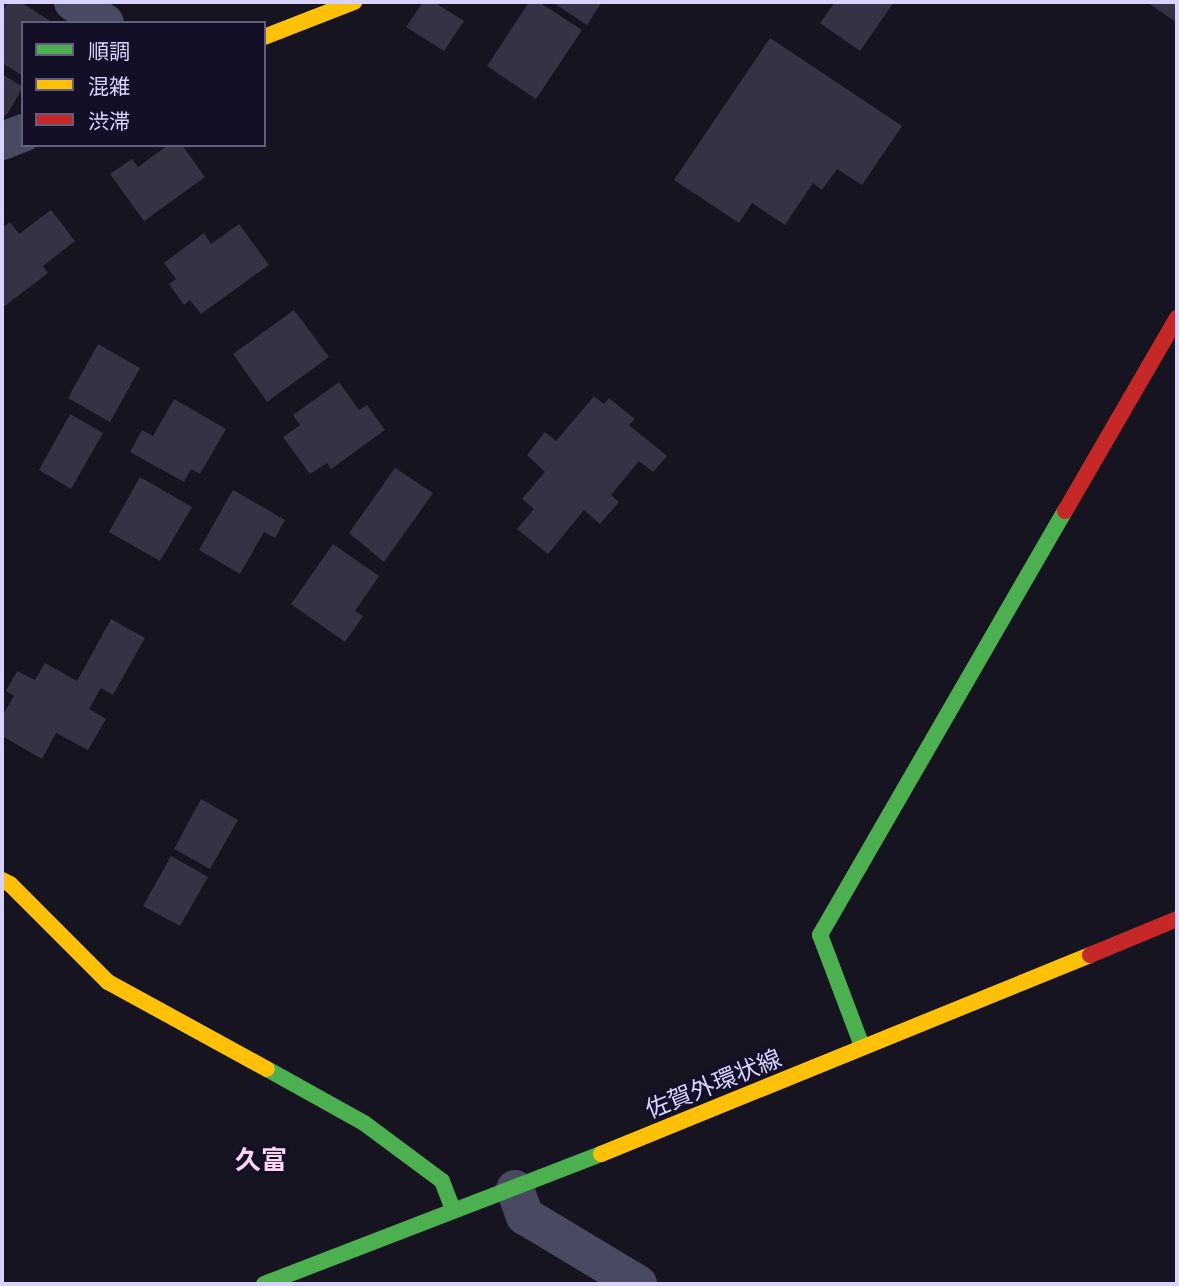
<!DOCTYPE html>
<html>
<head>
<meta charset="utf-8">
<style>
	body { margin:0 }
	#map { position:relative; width:1179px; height:1286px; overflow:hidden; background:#161421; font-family:"Exo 2","Noto Sans JP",sans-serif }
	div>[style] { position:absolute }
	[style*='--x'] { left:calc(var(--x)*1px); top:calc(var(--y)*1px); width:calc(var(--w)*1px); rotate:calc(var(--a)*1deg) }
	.building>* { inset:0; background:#343243 }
	.street>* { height:38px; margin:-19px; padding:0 19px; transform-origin:19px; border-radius:19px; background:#4a4962 }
	.fast>* { height:16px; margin:-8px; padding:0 8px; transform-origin:8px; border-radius:8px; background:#4caf50 }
	.slow>* { height:16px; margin:-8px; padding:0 8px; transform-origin:8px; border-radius:8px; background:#ffc107 }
	.jam>* { height:16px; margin:-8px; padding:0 8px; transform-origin:8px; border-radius:8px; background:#c62828 }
	span { translate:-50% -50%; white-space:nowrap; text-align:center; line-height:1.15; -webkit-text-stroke:6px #130f26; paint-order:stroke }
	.street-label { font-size:24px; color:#d9d4ff }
	.neighbourhood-label { font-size:26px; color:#ffd6f0; font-weight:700 }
	.frame { position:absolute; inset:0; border:4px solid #d9d4ff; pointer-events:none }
	.legend { position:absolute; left:21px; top:21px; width:245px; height:126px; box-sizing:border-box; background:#130f26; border:2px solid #625e7d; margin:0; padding:9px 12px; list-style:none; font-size:21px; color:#d9d4ff }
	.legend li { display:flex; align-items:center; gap:14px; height:35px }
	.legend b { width:35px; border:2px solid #625e7d }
</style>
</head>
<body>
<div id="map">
	<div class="building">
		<i style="clip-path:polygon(8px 2px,21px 2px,53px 23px,23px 23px,23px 76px,2px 63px,2px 11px)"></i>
		<i style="clip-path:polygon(423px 2px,434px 2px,464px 21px,444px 51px,406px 27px)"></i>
		<i style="clip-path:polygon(529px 2px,539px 2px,582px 30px,536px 99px,487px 66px)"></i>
		<i style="clip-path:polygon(552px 2px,602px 2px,587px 25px)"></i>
		<i style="clip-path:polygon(835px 2px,894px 2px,860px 51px,820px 23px)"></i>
		<i style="clip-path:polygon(1147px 2px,1177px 2px,1177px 23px)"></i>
		<i style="clip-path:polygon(770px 38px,902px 126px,862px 185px,837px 169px,822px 190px,813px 183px,785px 225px,752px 203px,739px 223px,674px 180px)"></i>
		<i style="clip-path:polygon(2px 74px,23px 87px,6px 116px,2px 114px)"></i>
		<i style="clip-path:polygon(168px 145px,182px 145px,205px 177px,144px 221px,110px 174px,132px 159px,138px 167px)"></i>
		<i style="clip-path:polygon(51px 210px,75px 241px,43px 266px,48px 273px,2px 308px,2px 228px,10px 222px,19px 234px)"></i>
		<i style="clip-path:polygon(239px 224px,269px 265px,201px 314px,190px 300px,184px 305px,169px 284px,176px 279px,164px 263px,204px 233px,211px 244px)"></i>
		<i style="clip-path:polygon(294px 310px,329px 357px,267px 402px,233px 354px)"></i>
		<i style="clip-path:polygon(98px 344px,140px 368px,110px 422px,68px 398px)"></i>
		<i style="clip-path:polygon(339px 382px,359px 410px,367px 405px,385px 430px,331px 469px,327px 463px,310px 474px,283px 437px,300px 425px,293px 415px)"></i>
		<i style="clip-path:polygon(594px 396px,604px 404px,609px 398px,635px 419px,629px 425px,667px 456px,653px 472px,639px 461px,611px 495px,619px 502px,600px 524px,584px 510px,548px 554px,517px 529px,534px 509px,522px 499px,545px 472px,527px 455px,545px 432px,556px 441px)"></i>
		<i style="clip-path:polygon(174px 399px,226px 429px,200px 474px,191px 469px,184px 482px,130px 452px,142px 430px,153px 436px)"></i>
		<i style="clip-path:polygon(70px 414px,103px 433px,71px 489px,39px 470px)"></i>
		<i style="clip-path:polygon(395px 468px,433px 493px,384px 562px,349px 533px)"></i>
		<i style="clip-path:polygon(140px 477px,192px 507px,160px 561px,109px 532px)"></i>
		<i style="clip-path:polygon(233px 490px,285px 520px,275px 538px,264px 532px,240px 574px,199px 550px)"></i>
		<i style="clip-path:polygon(333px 544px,379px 576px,355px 611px,363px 616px,345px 642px,291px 604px)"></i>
		<i style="clip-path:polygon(111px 619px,145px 638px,113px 695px,101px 688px,89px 709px,106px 719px,88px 750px,56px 733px,42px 759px,2px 736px,2px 716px,14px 696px,6px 691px,17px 671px,35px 680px,45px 663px,77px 681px)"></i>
		<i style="clip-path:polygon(201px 799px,238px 820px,210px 869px,174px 849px)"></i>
		<i style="clip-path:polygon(171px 856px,208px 877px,180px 926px,143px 906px)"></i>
	</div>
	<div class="street">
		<i style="--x:73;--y:2;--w:38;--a:33"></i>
		<i style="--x:2;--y:141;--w:22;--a:-21"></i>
		<i style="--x:515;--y:1189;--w:29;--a:70"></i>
		<i style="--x:525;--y:1216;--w:132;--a:31"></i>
	</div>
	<div class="fast">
		<i style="--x:862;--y:1046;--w:119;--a:-110.7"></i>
		<i style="--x:820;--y:935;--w:490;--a:-60"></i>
		<i style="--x:267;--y:1069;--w:111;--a:29.1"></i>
		<i style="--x:364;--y:1123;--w:97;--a:36.6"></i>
		<i style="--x:442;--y:1181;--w:30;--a:69"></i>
		<i style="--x:264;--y:1284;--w:361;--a:-21.1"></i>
	</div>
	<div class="slow">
		<i style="--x:264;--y:37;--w:97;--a:-21.3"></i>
		<i style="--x:2;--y:880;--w:9;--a:27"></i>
		<i style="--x:10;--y:884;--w:139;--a:45"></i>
		<i style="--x:108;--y:982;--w:181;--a:28.7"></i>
		<i style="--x:601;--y:1154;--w:528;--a:-22.14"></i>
	</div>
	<div class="jam">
		<i style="--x:1065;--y:511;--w:223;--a:-59.9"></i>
		<i style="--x:1090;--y:955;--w:94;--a:-22.5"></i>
	</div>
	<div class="street-label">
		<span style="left:713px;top:1083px;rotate:-22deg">佐賀外環状線</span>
	</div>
	<div class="neighbourhood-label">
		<span style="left:261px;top:1159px">久富</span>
	</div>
	<div class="frame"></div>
	<ul class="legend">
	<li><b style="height:9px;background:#4caf50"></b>順調</li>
	<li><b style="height:9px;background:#ffc107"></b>混雑</li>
	<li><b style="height:9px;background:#c62828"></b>渋滞</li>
	</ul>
</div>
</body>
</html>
